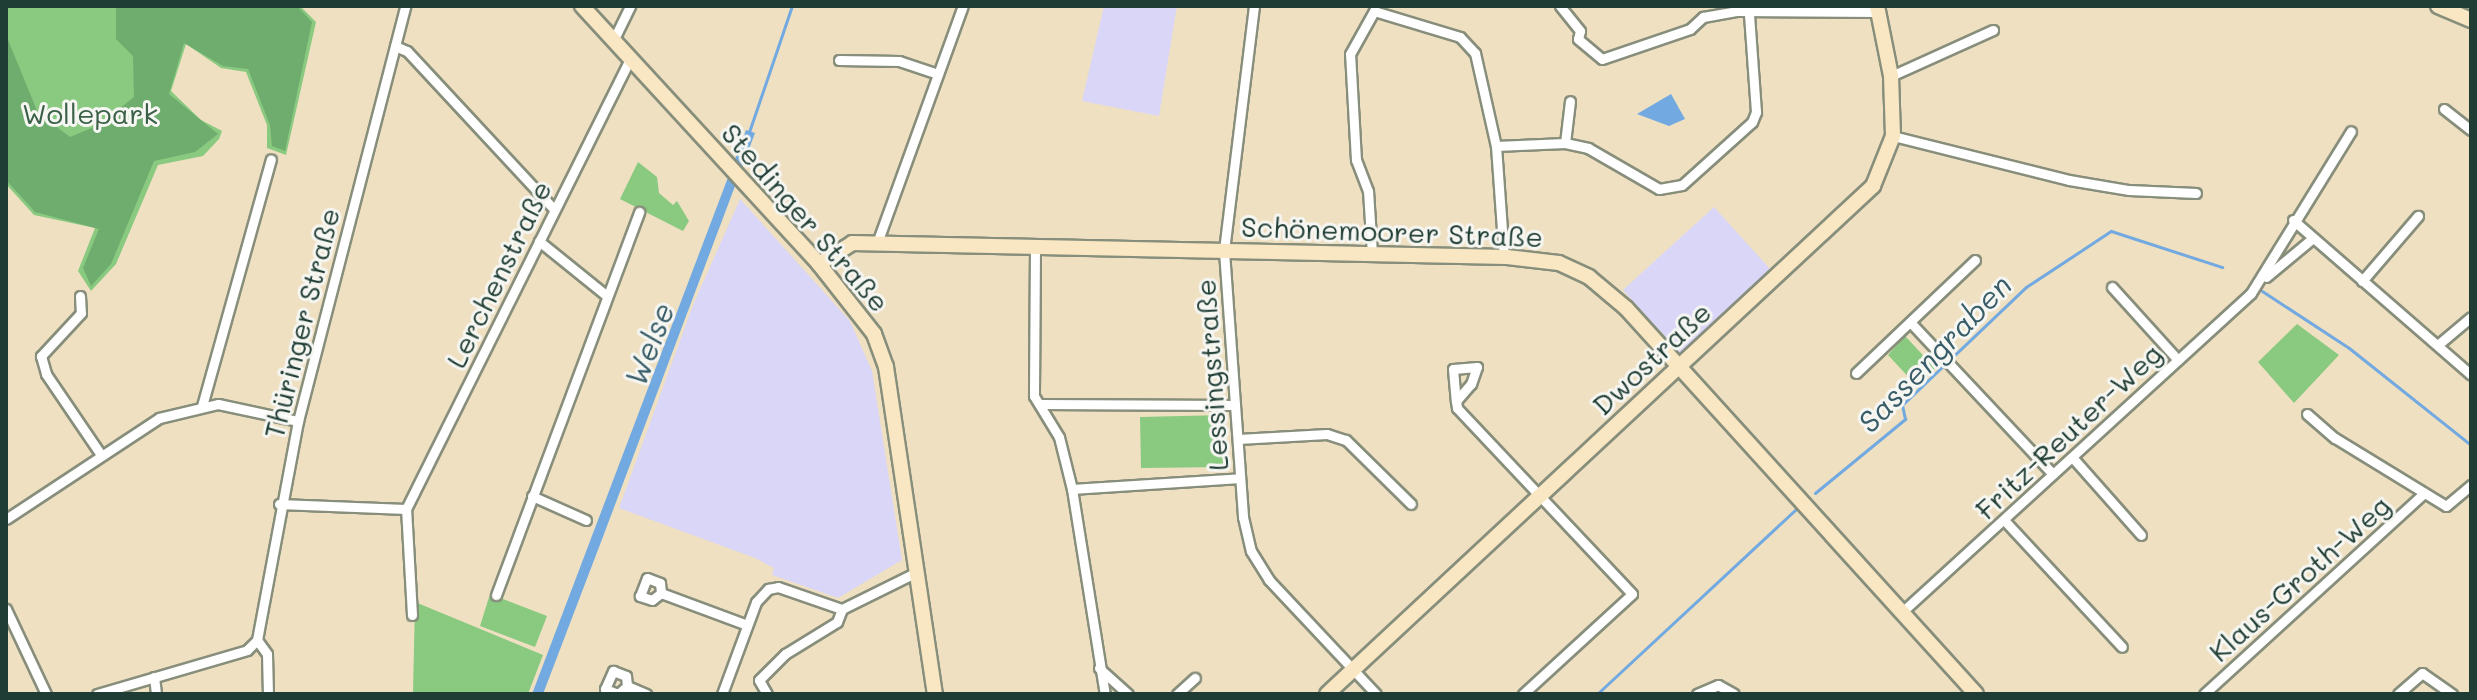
<!DOCTYPE html>
<html>
<head>
<meta charset="utf-8">
<style>
	body { margin:0 }
	#map { position:relative; width:2477px; height:700px; overflow:hidden; background:#efe0c2; font-family:Mali,sans-serif }
	div>[style] { position:absolute }
	[style*='--x'] { left:calc(var(--x)*1px); top:calc(var(--y)*1px); width:calc(var(--w)*1px); rotate:calc(var(--a)*1deg) }
	.built>* { inset:0; background:#dad6f7 }
	.green>* { inset:0; background:#89c980 }
	.forest>* { inset:0; background:#6ead6e }
	.water>* { inset:0; background:#71a9e0 }
	.stream>* { height:3px; margin:-1.5px; padding:0 1.5px; transform-origin:1.5px; border-radius:1.5px; background:#71a9e0 }
	.roads { filter:drop-shadow(2px 0 #878e7b) drop-shadow(-2px 0 #878e7b) drop-shadow(0 2px #878e7b) drop-shadow(0 -2px #878e7b) }
	.street>* { height:9px; margin:-4.5px; padding:0 4.5px; transform-origin:4.5px; border-radius:4.5px; background:#fff }
	.secondary>* { height:14px; margin:-7px; padding:0 7px; transform-origin:7px; border-radius:7px; background:#f9e7c3 }
	span { translate:-50% -50%; white-space:nowrap; text-align:center; line-height:1.15; -webkit-text-stroke:6px #f6f6f2; paint-order:stroke }
	.park-label { font-size:28px; color:#3a6047 }
	.street-label { font-size:28px; color:#1f3d34 }
	.water-label { font-size:30px; color:#385d68; font-style:italic }
	.frame { position:absolute; inset:0; border:8px solid #1f3d34; pointer-events:none }
</style>
</head>
<body>
<div id="map">
	<div class="built">
		<i style="clip-path:polygon(1104px 6px,1177px 6px,1159px 116px,1082px 101px)"></i>
		<i style="clip-path:polygon(740px 199px,850px 321px,872px 371px,902px 560px,838px 598px,772px 575px,774px 568px,755px 558px,619px 508px,693px 305px)"></i>
		<i style="clip-path:polygon(1714px 207px,1771px 270px,1680px 353px,1623px 290px)"></i>
	</div>
	<div class="green">
		<i style="clip-path:polygon(6px 6px,300px 6px,316px 22px,286px 155px,267px 148px,267px 125px,246px 72px,221px 68px,186px 44px,171px 91px,201px 120px,222px 131px,219px 139px,203px 156px,158px 165px,116px 264px,91px 291px,78px 271px,95px 228px,34px 215px,6px 184px)"></i>
		<i style="clip-path:polygon(638px 162px,657px 177px,659px 193px,673px 205px,677px 201px,689px 221px,683px 231px,620px 199px)"></i>
		<i style="clip-path:polygon(2297px 324px,2339px 355px,2294px 403px,2258px 362px)"></i>
		<i style="clip-path:polygon(1905px 336px,1935px 368px,1916px 385px,1888px 355px)"></i>
		<i style="clip-path:polygon(1225px 415px,1225px 467px,1141px 468px,1140px 417px)"></i>
		<i style="clip-path:polygon(490px 594px,547px 616px,535px 647px,480px 626px)"></i>
		<i style="clip-path:polygon(415px 602px,543px 655px,528px 694px,413px 694px)"></i>
	</div>
	<div class="forest">
		<i style="clip-path:polygon(116px 6px,297px 6px,312px 22px,285px 151px,272px 146px,270px 125px,248px 69px,223px 66px,184px 43px,169px 94px,218px 134px,195px 152px,154px 161px,111px 264px,91px 286px,83px 268px,99px 229px,35px 212px,6px 180px,6px 35px,38px 113px,70px 137px,99px 125px,134px 97px,133px 56px,116px 39px)"></i>
	</div>
	<div class="water">
		<i style="clip-path:polygon(1671px 94px,1685px 119px,1669px 126px,1637px 114px)"></i>
		<i style="clip-path:polygon(746px 130px,755px 133px,604px 534px,543px 694px,532px 694px)"></i>
	</div>
	<div class="stream">
		<i style="--x:749;--y:132;--w:133;--a:-71.2"></i>
		<i style="--x:2262;--y:291;--w:104;--a:33.2"></i>
		<i style="--x:2349;--y:348;--w:156;--a:38.5"></i>
		<i style="--x:1815;--y:493;--w:117;--a:-39.4"></i>
		<i style="--x:1905;--y:419;--w:14;--a:-102"></i>
		<i style="--x:1902;--y:405;--w:171;--a:-43.6"></i>
		<i style="--x:2026;--y:287;--w:102;--a:-33.4"></i>
		<i style="--x:2111;--y:231;--w:117;--a:18"></i>
		<i style="--x:1597;--y:694;--w:273;--a:-42.9"></i>
	</div>
	<div class="roads">
		<div class="street">
			<i style="--x:1254;--y:6;--w:247;--a:97"></i>
			<i style="--x:1224;--y:251;--w:267;--a:85.9"></i>
			<i style="--x:1243;--y:517;--w:35;--a:77"></i>
			<i style="--x:1251;--y:551;--w:34;--a:58"></i>
			<i style="--x:1269;--y:580;--w:156;--a:46.8"></i>
			<i style="--x:1560;--y:6;--w:32;--a:51"></i>
			<i style="--x:1580;--y:31;--w:8;--a:104"></i>
			<i style="--x:1578;--y:39;--w:31;--a:40"></i>
			<i style="--x:1602;--y:59;--w:93;--a:-18.8"></i>
			<i style="--x:1690;--y:29;--w:18;--a:-43"></i>
			<i style="--x:1703;--y:17;--w:35;--a:-10"></i>
			<i style="--x:1737;--y:11;--w:140;--a:0.4"></i>
			<i style="--x:613;--y:41;--w:39;--a:-64"></i>
			<i style="--x:395;--y:46;--w:13;--a:23"></i>
			<i style="--x:407;--y:51;--w:216;--a:47.1"></i>
			<i style="--x:839;--y:60;--w:60;--a:1"></i>
			<i style="--x:899;--y:61;--w:41;--a:18.4"></i>
			<i style="--x:1891;--y:76;--w:112;--a:-24.3"></i>
			<i style="--x:2444;--y:109;--w:34;--a:38"></i>
			<i style="--x:1893;--y:136;--w:181;--a:14"></i>
			<i style="--x:2069;--y:180;--w:61;--a:9.5"></i>
			<i style="--x:2129;--y:190;--w:67;--a:2.6"></i>
			<i style="--x:1565;--y:143;--w:42;--a:-83.2"></i>
			<i style="--x:1496;--y:146;--w:69;--a:-2.5"></i>
			<i style="--x:1565;--y:143;--w:24;--a:12"></i>
			<i style="--x:1588;--y:148;--w:82;--a:30"></i>
			<i style="--x:1659;--y:189;--w:23;--a:-10"></i>
			<i style="--x:1682;--y:185;--w:94;--a:-42"></i>
			<i style="--x:1752;--y:122;--w:11;--a:-68"></i>
			<i style="--x:1756;--y:112;--w:98;--a:-94.1"></i>
			<i style="--x:2293;--y:220;--w:236;--a:41"></i>
			<i style="--x:539;--y:241;--w:87;--a:39"></i>
			<i style="--x:877;--y:243;--w:252;--a:-70.1"></i>
			<i style="--x:1035;--y:248;--w:148;--a:90.4"></i>
			<i style="--x:1034;--y:396;--w:48;--a:58.6"></i>
			<i style="--x:1059;--y:437;--w:54;--a:76"></i>
			<i style="--x:1072;--y:489;--w:208;--a:80.9"></i>
			<i style="--x:1372;--y:254;--w:63;--a:-93.6"></i>
			<i style="--x:1368;--y:191;--w:33;--a:-111"></i>
			<i style="--x:1356;--y:160;--w:106;--a:-93.2"></i>
			<i style="--x:1350;--y:54;--w:49;--a:-60.8"></i>
			<i style="--x:1374;--y:11;--w:90;--a:16.8"></i>
			<i style="--x:1460;--y:37;--w:22;--a:47"></i>
			<i style="--x:1475;--y:53;--w:95;--a:77.3"></i>
			<i style="--x:1496;--y:146;--w:111;--a:85.9"></i>
			<i style="--x:2266;--y:277;--w:61;--a:-39.7"></i>
			<i style="--x:2362;--y:281;--w:86;--a:-49.3"></i>
			<i style="--x:2112;--y:287;--w:98;--a:47.9"></i>
			<i style="--x:80;--y:296;--w:17;--a:87"></i>
			<i style="--x:81;--y:313;--w:59;--a:132.9"></i>
			<i style="--x:41;--y:356;--w:19;--a:74"></i>
			<i style="--x:46;--y:374;--w:98;--a:55.8"></i>
			<i style="--x:1911;--y:323;--w:207;--a:46.8"></i>
			<i style="--x:2440;--y:343;--w:40;--a:-40"></i>
			<i style="--x:1856;--y:373;--w:164;--a:-43.5"></i>
			<i style="--x:1456;--y:401;--w:23;--a:-49"></i>
			<i style="--x:1471;--y:384;--w:18;--a:-71"></i>
			<i style="--x:1477;--y:367;--w:24;--a:175"></i>
			<i style="--x:1453;--y:369;--w:32;--a:85"></i>
			<i style="--x:1456;--y:401;--w:7;--a:82"></i>
			<i style="--x:1457;--y:408;--w:255;--a:46.7"></i>
			<i style="--x:1632;--y:594;--w:148;--a:137.5"></i>
			<i style="--x:1040;--y:404;--w:195;--a:0.3"></i>
			<i style="--x:202;--y:406;--w:256;--a:-74.4"></i>
			<i style="--x:2307;--y:414;--w:37;--a:41"></i>
			<i style="--x:2335;--y:438;--w:130;--a:31.5"></i>
			<i style="--x:2446;--y:506;--w:33;--a:-40"></i>
			<i style="--x:1238;--y:439;--w:89;--a:-3.2"></i>
			<i style="--x:1327;--y:434;--w:20;--a:18"></i>
			<i style="--x:1346;--y:440;--w:91;--a:44.6"></i>
			<i style="--x:2072;--y:457;--w:104;--a:48.5"></i>
			<i style="--x:1072;--y:489;--w:168;--a:-3.7"></i>
			<i style="--x:532;--y:496;--w:59;--a:24"></i>
			<i style="--x:279;--y:504;--w:127;--a:2.3"></i>
			<i style="--x:6;--y:519;--w:183;--a:-33.4"></i>
			<i style="--x:159;--y:418;--w:61;--a:-13.3"></i>
			<i style="--x:218;--y:404;--w:82;--a:12"></i>
			<i style="--x:2004;--y:520;--w:173;--a:47.1"></i>
			<i style="--x:661;--y:593;--w:11;--a:142"></i>
			<i style="--x:652;--y:600;--w:13;--a:-162"></i>
			<i style="--x:640;--y:596;--w:19;--a:-69"></i>
			<i style="--x:647;--y:578;--w:14;--a:21"></i>
			<i style="--x:660;--y:583;--w:10;--a:84"></i>
			<i style="--x:661;--y:593;--w:92;--a:20.4"></i>
			<i style="--x:496;--y:595;--w:409;--a:-69.5"></i>
			<i style="--x:6;--y:609;--w:94;--a:64.8"></i>
			<i style="--x:1903;--y:611;--w:471;--a:-42.4"></i>
			<i style="--x:2251;--y:293;--w:190;--a:-58.3"></i>
			<i style="--x:412;--y:615;--w:106;--a:-93.2"></i>
			<i style="--x:406;--y:509;--w:503;--a:-63.54"></i>
			<i style="--x:257;--y:640;--w:17;--a:54"></i>
			<i style="--x:267;--y:654;--w:40;--a:88.6"></i>
			<i style="--x:1099;--y:668;--w:39;--a:42"></i>
			<i style="--x:613;--y:671;--w:14;--a:21"></i>
			<i style="--x:626;--y:676;--w:10;--a:84"></i>
			<i style="--x:627;--y:686;--w:12;--a:138"></i>
			<i style="--x:618;--y:694;--w:14;--a:-159"></i>
			<i style="--x:605;--y:689;--w:20;--a:-66"></i>
			<i style="--x:154;--y:677;--w:17;--a:83"></i>
			<i style="--x:627;--y:686;--w:21;--a:23"></i>
			<i style="--x:97;--y:694;--w:156;--a:-16.3"></i>
			<i style="--x:247;--y:650;--w:14;--a:-45"></i>
			<i style="--x:257;--y:640;--w:223;--a:-79.4"></i>
			<i style="--x:298;--y:421;--w:429;--a:-75.5"></i>
			<i style="--x:722;--y:694;--w:98;--a:-69.7"></i>
			<i style="--x:756;--y:602;--w:18;--a:-47"></i>
			<i style="--x:768;--y:589;--w:10;--a:-11"></i>
			<i style="--x:778;--y:587;--w:68;--a:19"></i>
			<i style="--x:842;--y:609;--w:84;--a:-26.3"></i>
			<i style="--x:767;--y:694;--w:16;--a:-120"></i>
			<i style="--x:759;--y:680;--w:37;--a:-45"></i>
			<i style="--x:785;--y:654;--w:61;--a:-31.6"></i>
			<i style="--x:837;--y:622;--w:14;--a:-69"></i>
			<i style="--x:1177;--y:694;--w:24;--a:-42"></i>
			<i style="--x:1697;--y:694;--w:23;--a:-23"></i>
			<i style="--x:1718;--y:685;--w:18;--a:29"></i>
			<i style="--x:2204;--y:694;--w:297;--a:-42.4"></i>
			<i style="--x:2398;--y:694;--w:32;--a:-41"></i>
			<i style="--x:2422;--y:673;--w:37;--a:35"></i>
		</div>
		<div class="secondary">
			<i style="--x:582;--y:6;--w:350;--a:47.4"></i>
			<i style="--x:819;--y:264;--w:89;--a:51.8"></i>
			<i style="--x:874;--y:334;--w:35;--a:70"></i>
			<i style="--x:886;--y:367;--w:331;--a:81.5"></i>
			<i style="--x:2438;--y:6;--w:36;--a:23"></i>
			<i style="--x:819;--y:264;--w:39;--a:-32"></i>
			<i style="--x:852;--y:243;--w:655;--a:1.22"></i>
			<i style="--x:1507;--y:257;--w:52;--a:6.6"></i>
			<i style="--x:1559;--y:263;--w:33;--a:25"></i>
			<i style="--x:1589;--y:277;--w:48;--a:40"></i>
			<i style="--x:1626;--y:308;--w:521;--a:47.8"></i>
			<i style="--x:1327;--y:694;--w:746;--a:-42.94"></i>
			<i style="--x:1873;--y:186;--w:54;--a:-68.2"></i>
			<i style="--x:1893;--y:136;--w:60;--a:-91.9"></i>
			<i style="--x:1891;--y:76;--w:71;--a:-101.3"></i>
		</div>
	</div>
	<div class="park-label">
		<span style="left:90px;top:113px">Wollepark</span>
	</div>
	<div class="street-label">
		<span style="left:806px;top:217px;rotate:49deg">Stedinger Straße</span>
		<span style="left:1392px;top:231px;rotate:2deg">Schönemoorer Straße</span>
		<span style="left:498px;top:274px;rotate:-64deg">Lerchenstraße</span>
		<span style="left:301px;top:323px;rotate:-76deg">Thüringer Straße</span>
		<span style="left:1651px;top:358px;rotate:-43deg">Dwostraße</span>
		<span style="left:1211px;top:375px;rotate:-94deg">Lessingstraße</span>
		<span style="left:2068px;top:431px;rotate:-43deg">Fritz-Reuter-Weg</span>
		<span style="left:2299px;top:578px;rotate:-42deg">Klaus-Groth-Weg</span>
	</div>
	<div class="water-label">
		<span style="left:649px;top:344px;rotate:-69deg">Welse</span>
		<span style="left:1934px;top:353px;rotate:-46deg">Sassengraben</span>
	</div>
	<div class="frame"></div>
</div>
</body>
</html>
